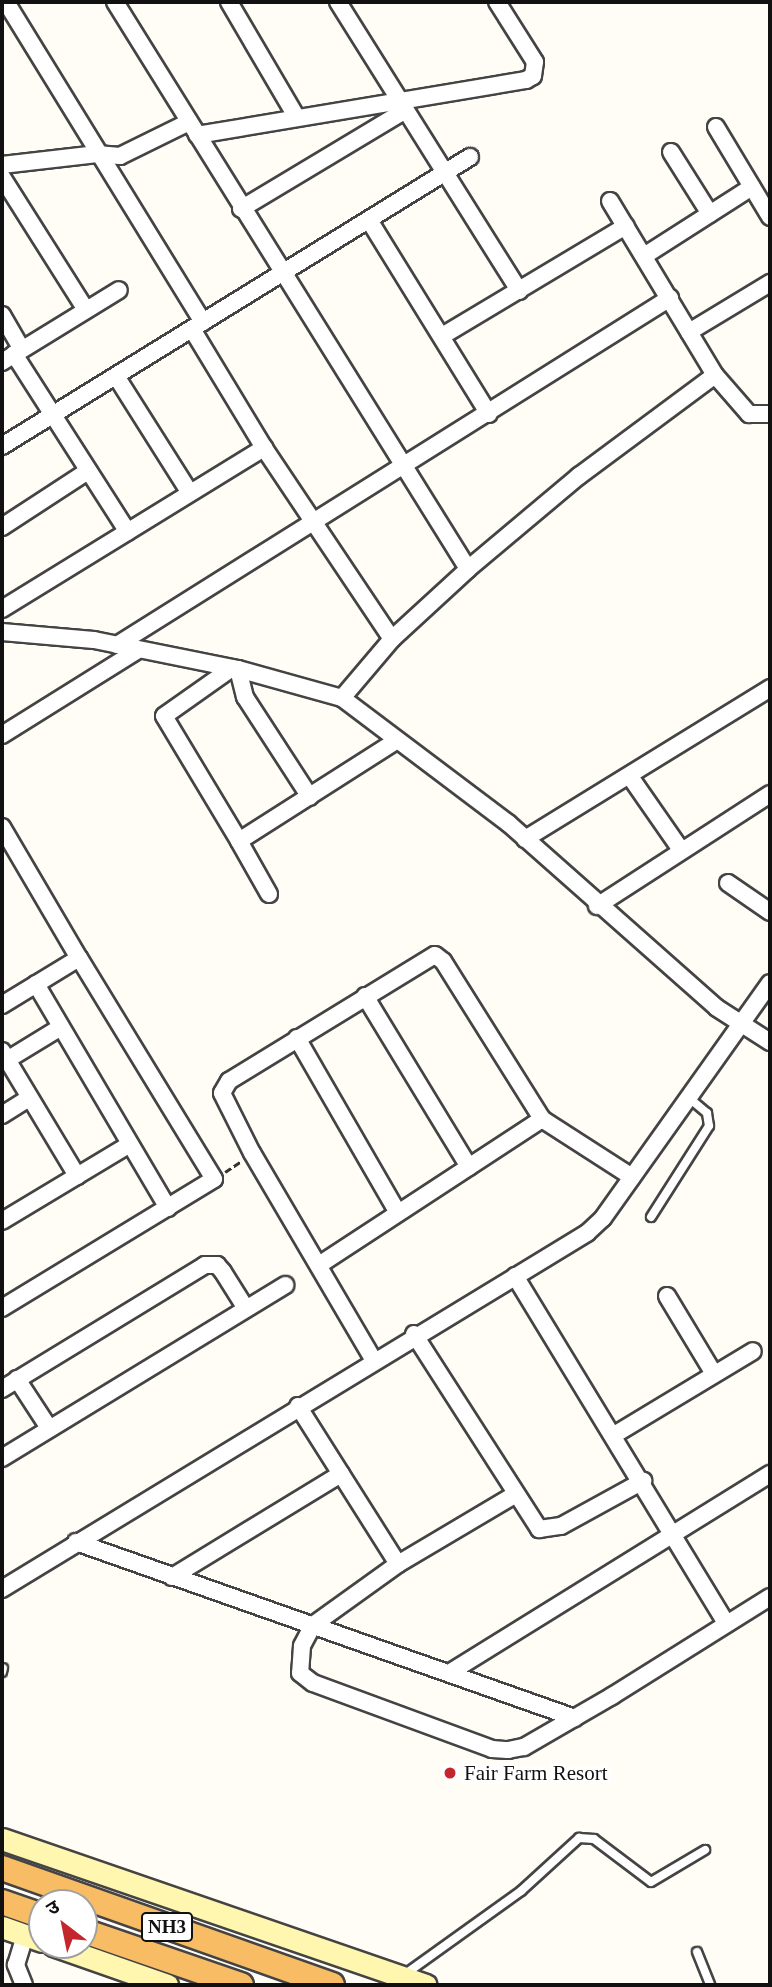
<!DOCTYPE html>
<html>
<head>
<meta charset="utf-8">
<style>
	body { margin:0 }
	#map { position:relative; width:772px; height:1987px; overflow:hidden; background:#fffdf5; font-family:"Times New Roman","Noto Sans Devanagari",serif }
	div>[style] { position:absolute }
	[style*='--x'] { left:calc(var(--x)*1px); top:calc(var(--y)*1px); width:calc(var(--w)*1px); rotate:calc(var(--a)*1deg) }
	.path>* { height:2.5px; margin-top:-1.25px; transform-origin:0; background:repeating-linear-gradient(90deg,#333 0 7px,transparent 0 10.5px) }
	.roads { filter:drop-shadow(2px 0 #444) drop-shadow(-2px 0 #444) drop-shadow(0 2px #444) drop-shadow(0 -2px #444) }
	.service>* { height:8px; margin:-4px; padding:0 4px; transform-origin:4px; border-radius:4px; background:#fff }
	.minor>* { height:16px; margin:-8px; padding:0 8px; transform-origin:8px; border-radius:8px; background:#fff }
	.secondary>* { height:21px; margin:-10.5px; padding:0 10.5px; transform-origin:10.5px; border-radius:10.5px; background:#fff6b0 }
	.trunk>* { height:24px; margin:-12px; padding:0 12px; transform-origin:12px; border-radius:12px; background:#f7bc64 }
	.dots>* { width:19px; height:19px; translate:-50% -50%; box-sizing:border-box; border:4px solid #fff; border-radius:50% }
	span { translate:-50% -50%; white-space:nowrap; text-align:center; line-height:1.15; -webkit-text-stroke:7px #fff; paint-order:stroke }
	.shield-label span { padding:2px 5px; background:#fff; border:2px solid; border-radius:5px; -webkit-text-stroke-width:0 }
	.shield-label { font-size:19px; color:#111; font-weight:700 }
	.poi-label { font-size:21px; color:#111 }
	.left { translate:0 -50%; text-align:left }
	.frame { position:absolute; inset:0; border:4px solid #111; pointer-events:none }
	.north { position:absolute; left:28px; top:1889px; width:70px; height:70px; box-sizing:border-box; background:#fff; border:2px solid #a0a0a0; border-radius:50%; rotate:328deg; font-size:19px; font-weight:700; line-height:28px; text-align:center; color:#111 }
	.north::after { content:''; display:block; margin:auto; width:24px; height:32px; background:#c4262e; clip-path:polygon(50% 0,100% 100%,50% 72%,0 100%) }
</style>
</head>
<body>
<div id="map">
	<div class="path">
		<i style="--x:225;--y:1172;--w:18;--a:-34"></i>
	</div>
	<div class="roads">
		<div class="service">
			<i style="--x:651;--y:1217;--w:108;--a:-57.5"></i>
			<i style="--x:709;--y:1126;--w:13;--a:-99"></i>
			<i style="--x:707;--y:1113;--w:23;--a:-140"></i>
			<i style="--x:2;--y:1672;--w:4;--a:-76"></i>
			<i style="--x:697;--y:1952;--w:35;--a:68"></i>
			<i style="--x:404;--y:1975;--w:144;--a:-35.7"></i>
			<i style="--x:521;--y:1891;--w:79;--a:-42.4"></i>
			<i style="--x:579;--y:1838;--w:15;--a:4"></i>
			<i style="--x:594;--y:1839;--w:71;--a:37"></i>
			<i style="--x:651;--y:1882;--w:63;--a:-30.7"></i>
		</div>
		<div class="minor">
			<i style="--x:6;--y:2;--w:376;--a:58.4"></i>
			<i style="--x:115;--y:2;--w:668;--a:58.09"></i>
			<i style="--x:229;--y:2;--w:134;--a:59.6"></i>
			<i style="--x:338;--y:2;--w:341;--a:57.9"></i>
			<i style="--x:716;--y:127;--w:105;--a:59"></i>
			<i style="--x:197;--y:135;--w:334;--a:-9.5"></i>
			<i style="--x:526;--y:80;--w:8;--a:-30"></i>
			<i style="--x:533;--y:76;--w:14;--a:-82"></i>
			<i style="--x:535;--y:62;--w:71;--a:-122.3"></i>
			<i style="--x:671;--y:152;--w:73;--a:57.8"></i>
			<i style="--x:2;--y:165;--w:96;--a:-6.6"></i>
			<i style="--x:97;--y:154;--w:23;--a:5"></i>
			<i style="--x:120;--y:156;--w:77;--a:-26.2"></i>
			<i style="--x:2;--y:177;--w:157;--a:57.7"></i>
			<i style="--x:610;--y:201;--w:203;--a:58.9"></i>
			<i style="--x:715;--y:375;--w:52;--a:48.9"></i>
			<i style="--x:749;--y:414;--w:21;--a:0"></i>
			<i style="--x:241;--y:209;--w:190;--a:-31"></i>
			<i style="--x:369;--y:220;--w:228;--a:58.3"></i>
			<i style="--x:644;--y:256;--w:128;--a:-32.6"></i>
			<i style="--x:2;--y:315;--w:39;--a:60"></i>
			<i style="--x:192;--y:329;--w:139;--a:58.8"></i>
			<i style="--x:264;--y:448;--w:230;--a:56.2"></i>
			<i style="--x:689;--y:332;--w:95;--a:-31.2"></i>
			<i style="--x:442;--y:336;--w:214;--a:-30.9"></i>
			<i style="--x:14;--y:354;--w:211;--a:57.4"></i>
			<i style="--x:2;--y:362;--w:137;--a:-31.6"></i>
			<i style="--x:116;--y:376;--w:138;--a:57.7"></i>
			<i style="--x:2;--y:446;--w:550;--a:-31.7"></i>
			<i style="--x:2;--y:527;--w:103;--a:-33.1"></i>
			<i style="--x:2;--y:609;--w:308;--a:-31.6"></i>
			<i style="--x:2;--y:632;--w:92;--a:5"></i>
			<i style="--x:94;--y:640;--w:147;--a:11.4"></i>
			<i style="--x:238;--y:669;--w:108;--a:15.6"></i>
			<i style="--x:342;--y:698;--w:208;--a:37"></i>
			<i style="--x:508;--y:823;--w:279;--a:41.5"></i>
			<i style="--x:717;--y:1008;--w:63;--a:32.7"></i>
			<i style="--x:117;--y:645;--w:653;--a:-32.11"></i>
			<i style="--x:232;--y:668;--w:83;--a:144.8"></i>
			<i style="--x:164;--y:716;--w:146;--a:59"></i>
			<i style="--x:239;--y:841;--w:186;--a:-32.5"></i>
			<i style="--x:238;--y:669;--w:29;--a:76"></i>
			<i style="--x:245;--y:697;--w:119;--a:57"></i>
			<i style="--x:342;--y:698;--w:77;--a:-49.7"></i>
			<i style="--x:392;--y:639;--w:103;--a:-42.6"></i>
			<i style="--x:468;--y:569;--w:145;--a:-40"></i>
			<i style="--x:579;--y:476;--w:169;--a:-36.6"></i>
			<i style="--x:2;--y:735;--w:160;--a:-32"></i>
			<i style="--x:631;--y:778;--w:88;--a:55.2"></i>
			<i style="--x:2;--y:827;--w:152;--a:59.6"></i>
			<i style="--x:79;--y:958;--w:90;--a:148.6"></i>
			<i style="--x:525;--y:839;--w:288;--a:-31.6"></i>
			<i style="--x:239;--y:841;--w:61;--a:60.5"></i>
			<i style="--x:728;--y:883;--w:51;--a:34.6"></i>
			<i style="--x:597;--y:906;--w:206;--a:-32.9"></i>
			<i style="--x:36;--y:984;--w:260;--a:59.5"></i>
			<i style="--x:365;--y:996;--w:200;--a:58.7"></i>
			<i style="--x:297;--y:1038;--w:200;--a:60"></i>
			<i style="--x:2;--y:1051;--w:146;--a:59"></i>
			<i style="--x:7;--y:1060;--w:63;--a:-31.4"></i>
			<i style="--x:2;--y:1115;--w:31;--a:-32"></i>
			<i style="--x:2;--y:1221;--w:149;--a:-31"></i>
			<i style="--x:319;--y:1265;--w:267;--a:-33.2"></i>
			<i style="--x:515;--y:1276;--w:407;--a:58.7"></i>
			<i style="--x:667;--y:1296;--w:91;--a:58.9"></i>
			<i style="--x:2;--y:1308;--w:248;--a:-31.3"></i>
			<i style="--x:214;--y:1179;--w:259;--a:-121.4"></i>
			<i style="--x:414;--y:1334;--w:232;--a:57.3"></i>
			<i style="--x:539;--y:1529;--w:22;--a:-8"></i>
			<i style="--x:561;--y:1526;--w:94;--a:-28.8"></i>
			<i style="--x:373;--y:1359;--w:239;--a:-120.4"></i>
			<i style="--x:252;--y:1153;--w:67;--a:-116.6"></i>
			<i style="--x:222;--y:1093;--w:14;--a:-60"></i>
			<i style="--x:229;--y:1081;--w:241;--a:-31.5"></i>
			<i style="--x:435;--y:955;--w:10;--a:37"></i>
			<i style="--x:443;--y:961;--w:186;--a:57.9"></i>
			<i style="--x:542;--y:1119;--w:107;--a:32.8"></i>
			<i style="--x:17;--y:1379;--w:59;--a:56.9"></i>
			<i style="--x:2;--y:1389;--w:238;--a:-31.4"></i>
			<i style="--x:205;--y:1265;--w:12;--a:0"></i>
			<i style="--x:217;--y:1265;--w:9;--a:49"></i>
			<i style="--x:223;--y:1272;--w:41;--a:57.8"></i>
			<i style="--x:298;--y:1406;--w:187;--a:57.7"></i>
			<i style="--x:614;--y:1435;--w:162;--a:-31.1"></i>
			<i style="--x:2;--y:1458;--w:332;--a:-31.4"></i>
			<i style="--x:516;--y:1494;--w:137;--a:149.3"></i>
			<i style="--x:398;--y:1564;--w:105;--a:144.3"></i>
			<i style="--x:313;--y:1625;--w:24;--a:118"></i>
			<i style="--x:302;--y:1646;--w:27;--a:94"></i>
			<i style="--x:300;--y:1673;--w:16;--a:38"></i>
			<i style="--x:313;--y:1683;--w:191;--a:20.2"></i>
			<i style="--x:492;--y:1749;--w:16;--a:4"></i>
			<i style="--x:508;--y:1750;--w:16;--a:-11"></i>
			<i style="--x:524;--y:1747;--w:102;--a:-30.1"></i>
			<i style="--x:612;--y:1696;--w:186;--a:-32.1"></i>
			<i style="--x:76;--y:1542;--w:529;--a:19.43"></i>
			<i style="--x:172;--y:1577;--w:198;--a:-31.4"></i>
			<i style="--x:2;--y:1589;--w:685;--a:-31.32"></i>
			<i style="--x:587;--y:1233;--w:22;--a:-43"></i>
			<i style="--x:603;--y:1218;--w:288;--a:-54.6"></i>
			<i style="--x:449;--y:1673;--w:378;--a:-31.8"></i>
			<i style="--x:24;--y:1985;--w:22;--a:-112"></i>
			<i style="--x:16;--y:1965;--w:31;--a:-73"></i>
		</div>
		<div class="secondary">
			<i style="--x:2;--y:1839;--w:448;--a:19"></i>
			<i style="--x:2;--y:1927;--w:42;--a:19.3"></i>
			<i style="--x:53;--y:1945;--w:121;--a:19.3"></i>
		</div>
		<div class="trunk">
			<i style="--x:2;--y:1868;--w:350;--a:19.5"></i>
			<i style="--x:2;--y:1902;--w:42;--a:19.3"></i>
			<i style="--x:84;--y:1931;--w:166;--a:19"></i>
		</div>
	</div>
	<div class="dots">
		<i style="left:450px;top:1773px;background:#c4262e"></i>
	</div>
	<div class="shield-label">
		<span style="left:167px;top:1927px">NH3</span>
	</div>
	<div class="poi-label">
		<span class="left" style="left:464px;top:1773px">Fair Farm Resort</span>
	</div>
	<div class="frame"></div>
	<div class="north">उ</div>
</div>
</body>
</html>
